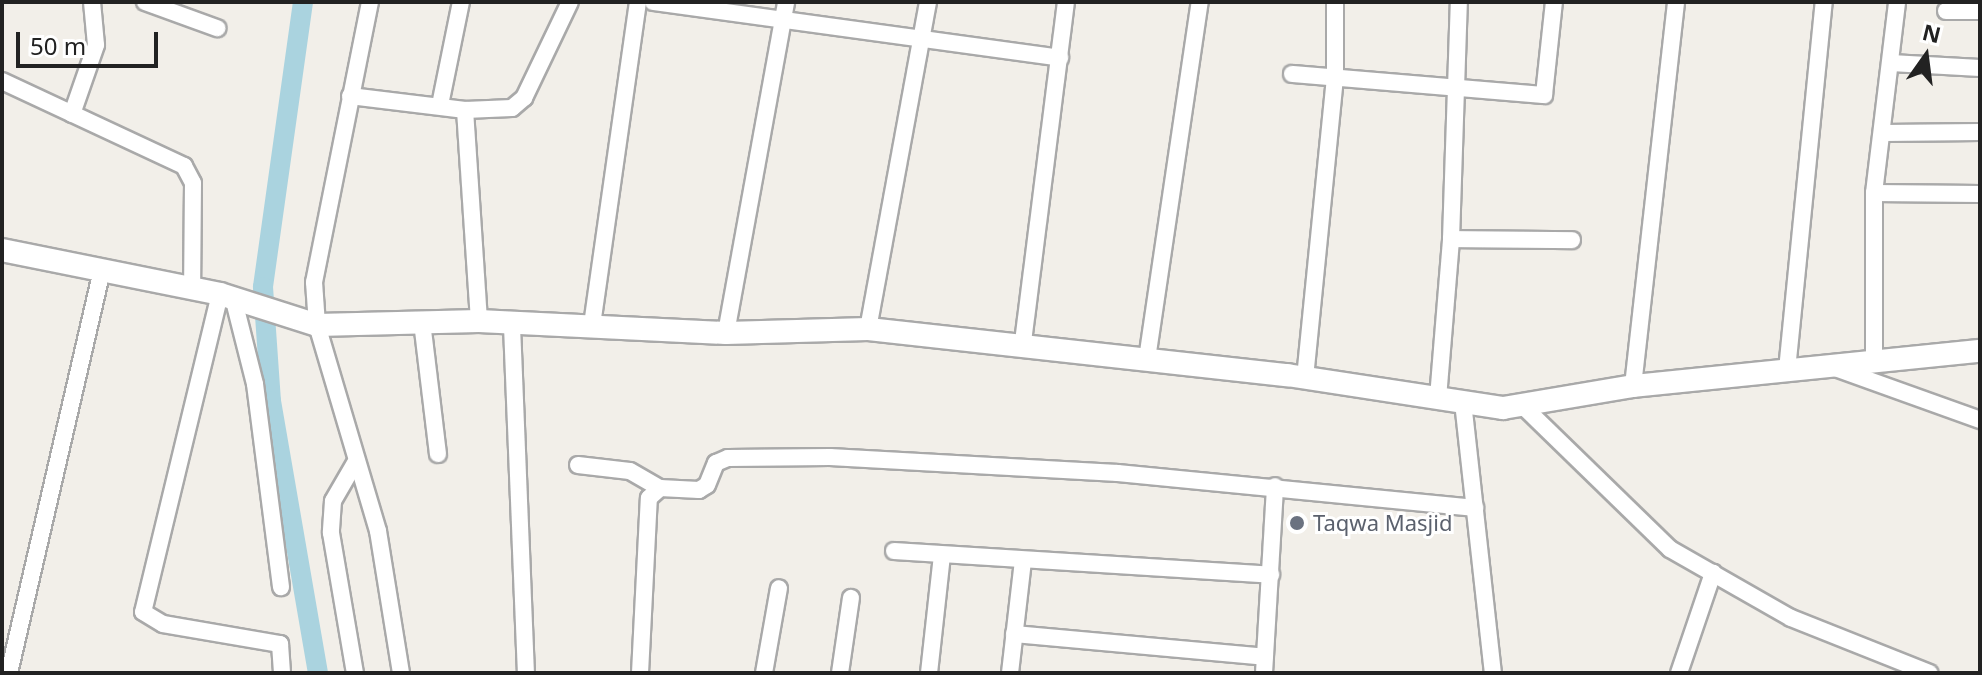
<!DOCTYPE html>
<html>
<head>
<meta charset="utf-8">
<style>
	body { margin:0 }
	#map { position:relative; width:1982px; height:675px; overflow:hidden; background:#f2efe9; font-family:"Noto Sans",sans-serif }
	div>[style] { position:absolute }
	[style*='--x'] { left:calc(var(--x)*1px); top:calc(var(--y)*1px); width:calc(var(--w)*1px); rotate:calc(var(--a)*1deg) }
	.canal>* { height:20px; margin:-10px; padding:0 10px; transform-origin:10px; border-radius:10px; background:#aad3df }
	.roads { filter:drop-shadow(2px 0 #a9a9a9) drop-shadow(-2px 0 #a9a9a9) drop-shadow(0 2px #a9a9a9) drop-shadow(0 -2px #a9a9a9) }
	.minor>* { height:16px; margin:-8px; padding:0 8px; transform-origin:8px; border-radius:8px; background:#fff }
	.tertiary>* { height:22px; margin:-11px; padding:0 11px; transform-origin:11px; border-radius:11px; background:#fff }
	.dots>* { width:22px; height:22px; translate:-50% -50%; box-sizing:border-box; border:4px solid #fff; border-radius:50% }
	span { translate:-50% -50%; white-space:nowrap; text-align:center; line-height:1.15; -webkit-text-stroke:6px #fff; paint-order:stroke }
	.worship-label { font-size:22px; color:#5b616d }
	.left { translate:0 -50%; text-align:left }
	.frame { position:absolute; inset:0; border:4px solid #222; pointer-events:none }
	.north { position:absolute; left:1886px; top:16px; width:80px; height:80px; -webkit-text-stroke:6px #fff; paint-order:stroke; rotate:14deg; font-size:22px; font-weight:700; line-height:32px; text-align:center; color:#222 }
	.north::after { content:''; display:block; margin:auto; width:28px; height:36px; background:#222; clip-path:polygon(50% 0,100% 100%,50% 72%,0 100%) }
	.scale { position:absolute; left:16px; top:32px; width:142px; height:36px; box-sizing:border-box; border:4px solid #222; border-top:0; padding-left:10px; font-size:24px; line-height:28px; white-space:nowrap; color:#222; -webkit-text-stroke:6px #fff; paint-order:stroke }
</style>
</head>
<body>
<div id="map">
	<div class="canal">
		<i style="--x:303;--y:2;--w:288;--a:98"></i>
		<i style="--x:263;--y:287;--w:114;--a:86"></i>
		<i style="--x:271;--y:401;--w:276;--a:80.2"></i>
	</div>
	<div class="roads">
		<div class="minor">
			<i style="--x:145;--y:2;--w:77;--a:19.9"></i>
			<i style="--x:370;--y:2;--w:286;--a:101.3"></i>
			<i style="--x:314;--y:282;--w:43;--a:86"></i>
			<i style="--x:317;--y:325;--w:215;--a:73.5"></i>
			<i style="--x:378;--y:531;--w:144;--a:80.8"></i>
			<i style="--x:653;--y:2;--w:411;--a:7.8"></i>
			<i style="--x:1946;--y:11;--w:34;--a:0"></i>
			<i style="--x:1891;--y:63;--w:89;--a:3.2"></i>
			<i style="--x:1292;--y:74;--w:253;--a:4.8"></i>
			<i style="--x:1544;--y:95;--w:94;--a:-83.9"></i>
			<i style="--x:2;--y:81;--w:201;--a:25"></i>
			<i style="--x:184;--y:166;--w:19;--a:62"></i>
			<i style="--x:193;--y:183;--w:105;--a:90.5"></i>
			<i style="--x:350;--y:96;--w:116;--a:6.9"></i>
			<i style="--x:465;--y:110;--w:47;--a:-2.4"></i>
			<i style="--x:512;--y:108;--w:16;--a:-40"></i>
			<i style="--x:524;--y:98;--w:106;--a:-64.4"></i>
			<i style="--x:440;--y:105;--w:105;--a:-78.5"></i>
			<i style="--x:465;--y:110;--w:211;--a:86.2"></i>
			<i style="--x:72;--y:114;--w:73;--a:-70.8"></i>
			<i style="--x:96;--y:45;--w:43;--a:-95.3"></i>
			<i style="--x:1884;--y:133;--w:96;--a:-0.6"></i>
			<i style="--x:1874;--y:193;--w:106;--a:0.5"></i>
			<i style="--x:1451;--y:239;--w:121;--a:0.5"></i>
			<i style="--x:220;--y:294;--w:327;--a:103.6"></i>
			<i style="--x:143;--y:612;--w:23;--a:31"></i>
			<i style="--x:163;--y:624;--w:119;--a:9.7"></i>
			<i style="--x:280;--y:644;--w:29;--a:86"></i>
			<i style="--x:233;--y:297;--w:90;--a:75.8"></i>
			<i style="--x:255;--y:384;--w:205;--a:82.7"></i>
			<i style="--x:422;--y:322;--w:133;--a:83.1"></i>
			<i style="--x:592;--y:325;--w:326;--a:-81.9"></i>
			<i style="--x:512;--y:326;--w:347;--a:87.7"></i>
			<i style="--x:868;--y:329;--w:332;--a:-79.6"></i>
			<i style="--x:726;--y:333;--w:336;--a:-79.7"></i>
			<i style="--x:1023;--y:342;--w:343;--a:-82.8"></i>
			<i style="--x:1147;--y:359;--w:361;--a:-81.6"></i>
			<i style="--x:1874;--y:359;--w:166;--a:-90"></i>
			<i style="--x:1874;--y:193;--w:192;--a:-83.1"></i>
			<i style="--x:1835;--y:368;--w:154;--a:19.7"></i>
			<i style="--x:1787;--y:370;--w:370;--a:-84.3"></i>
			<i style="--x:1305;--y:378;--w:301;--a:-84.3"></i>
			<i style="--x:1335;--y:78;--w:76;--a:-90"></i>
			<i style="--x:1633;--y:386;--w:386;--a:-83.6"></i>
			<i style="--x:1438;--y:398;--w:160;--a:-85.3"></i>
			<i style="--x:1451;--y:239;--w:237;--a:-88.1"></i>
			<i style="--x:1463;--y:402;--w:273;--a:83.7"></i>
			<i style="--x:1522;--y:405;--w:206;--a:44.2"></i>
			<i style="--x:1670;--y:549;--w:139;--a:29.7"></i>
			<i style="--x:1791;--y:618;--w:149;--a:21.7"></i>
			<i style="--x:355;--y:463;--w:44;--a:120.1"></i>
			<i style="--x:333;--y:501;--w:32;--a:94"></i>
			<i style="--x:331;--y:533;--w:142;--a:80.3"></i>
			<i style="--x:578;--y:465;--w:52;--a:6.6"></i>
			<i style="--x:630;--y:471;--w:34;--a:30"></i>
			<i style="--x:894;--y:551;--w:378;--a:3.6"></i>
			<i style="--x:1014;--y:634;--w:252;--a:5.2"></i>
			<i style="--x:9;--y:673;--w:414;--a:-77"></i>
			<i style="--x:640;--y:673;--w:175;--a:-87.1"></i>
			<i style="--x:649;--y:498;--w:15;--a:-42"></i>
			<i style="--x:660;--y:488;--w:39;--a:3"></i>
			<i style="--x:699;--y:490;--w:9;--a:-32"></i>
			<i style="--x:707;--y:485;--w:24;--a:-68"></i>
			<i style="--x:716;--y:463;--w:13;--a:-23"></i>
			<i style="--x:728;--y:458;--w:102;--a:-0.6"></i>
			<i style="--x:830;--y:457;--w:288;--a:3.2"></i>
			<i style="--x:1118;--y:473;--w:359;--a:5.6"></i>
			<i style="--x:764;--y:673;--w:86;--a:-80"></i>
			<i style="--x:840;--y:673;--w:76;--a:-81.7"></i>
			<i style="--x:929;--y:673;--w:119;--a:-83.7"></i>
			<i style="--x:1010;--y:673;--w:113;--a:-83.4"></i>
			<i style="--x:1264;--y:673;--w:187;--a:-86.6"></i>
			<i style="--x:1679;--y:673;--w:106;--a:-71.2"></i>
		</div>
		<div class="tertiary">
			<i style="--x:2;--y:250;--w:222;--a:11.4"></i>
			<i style="--x:220;--y:294;--w:102;--a:17.7"></i>
			<i style="--x:317;--y:325;--w:162;--a:-1.4"></i>
			<i style="--x:479;--y:321;--w:247;--a:2.8"></i>
			<i style="--x:726;--y:333;--w:142;--a:-1.6"></i>
			<i style="--x:868;--y:329;--w:422;--a:6.3"></i>
			<i style="--x:1287;--y:375;--w:219;--a:8.7"></i>
			<i style="--x:1503;--y:408;--w:132;--a:-9.6"></i>
			<i style="--x:1633;--y:386;--w:349;--a:-5.8"></i>
		</div>
	</div>
	<div class="dots">
		<i style="left:1297px;top:523px;background:#6b7280"></i>
	</div>
	<div class="worship-label">
		<span class="left" style="left:1313px;top:523px">Taqwa Masjid</span>
	</div>
	<div class="frame"></div>
	<div class="north">N</div>
	<div class="scale">50 m</div>
</div>
</body>
</html>
